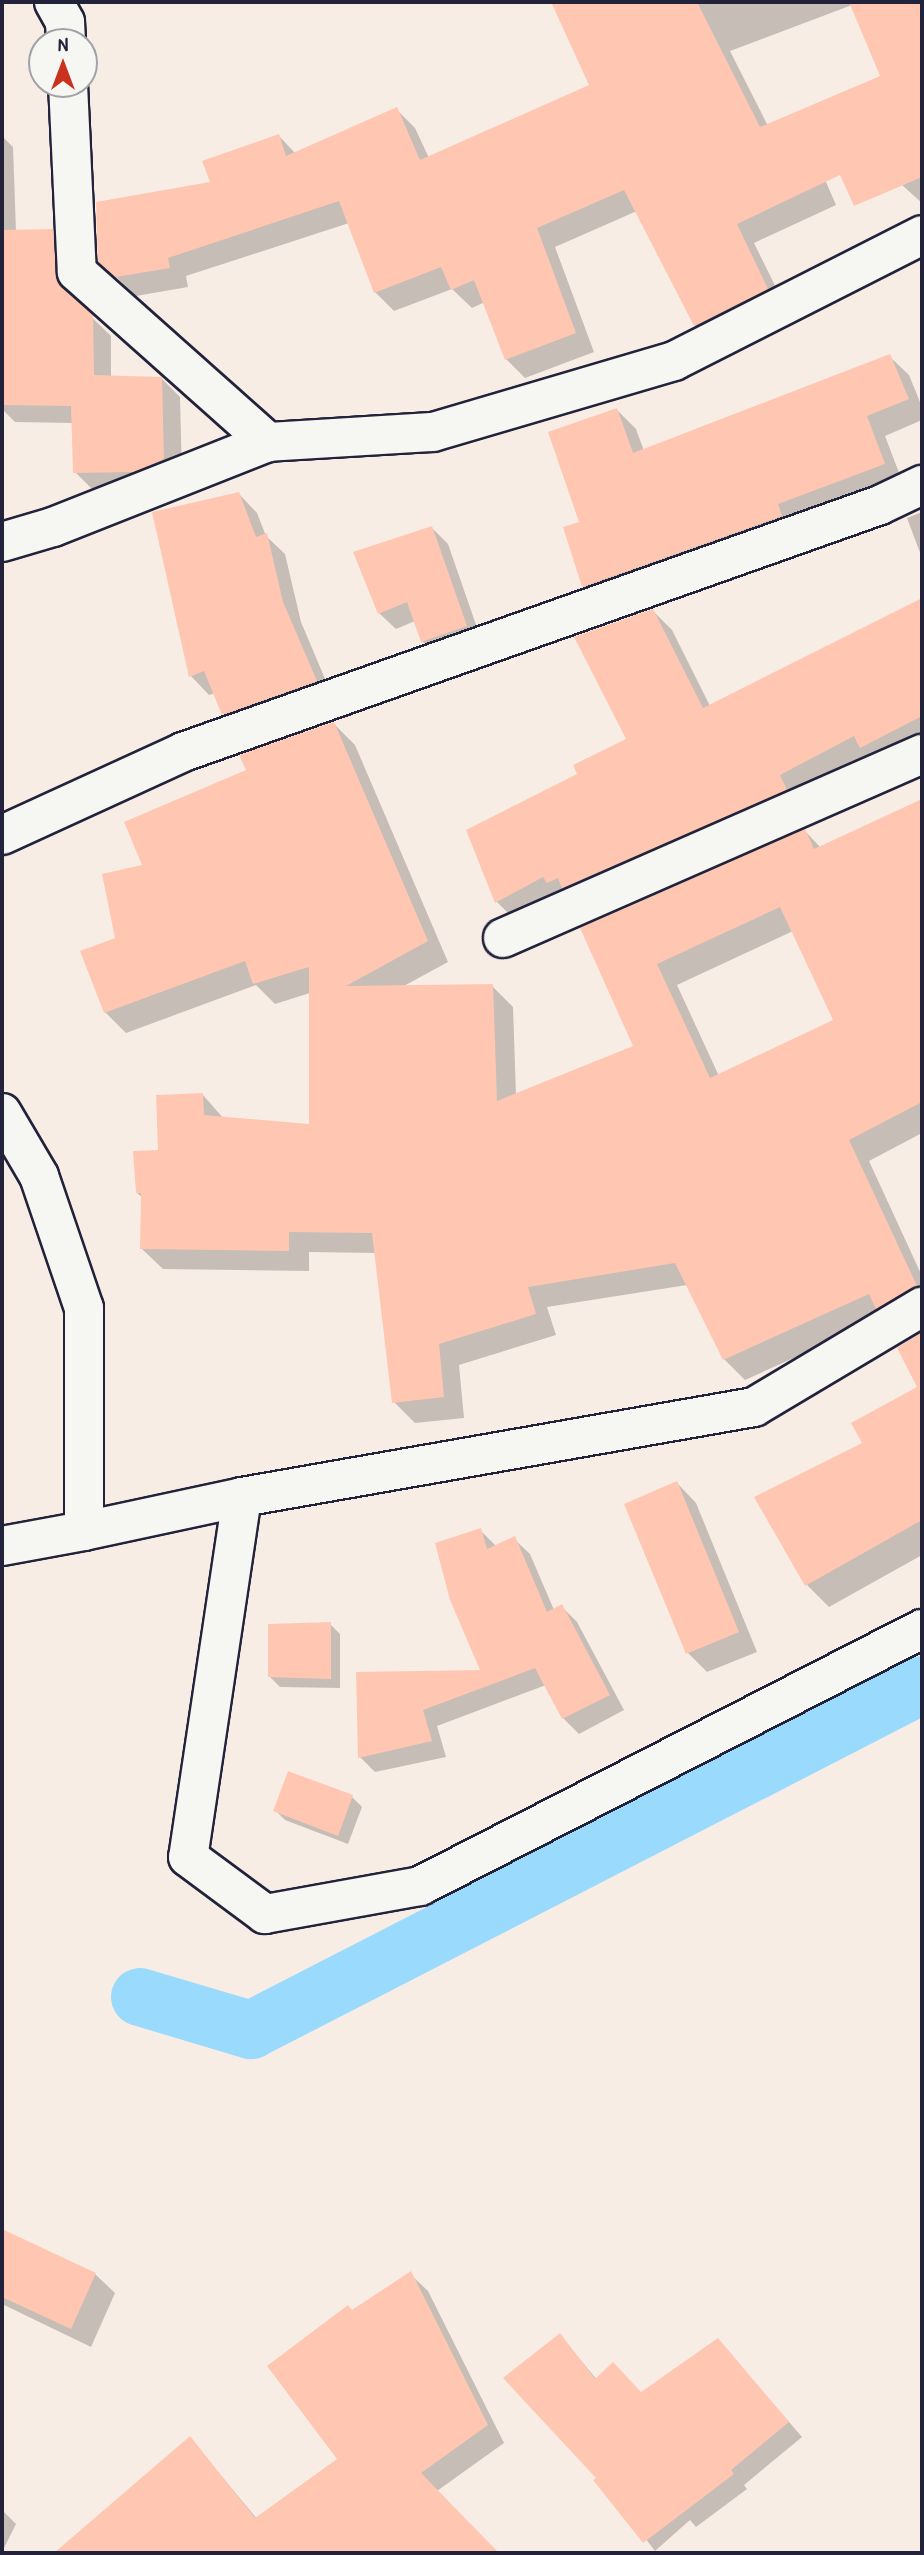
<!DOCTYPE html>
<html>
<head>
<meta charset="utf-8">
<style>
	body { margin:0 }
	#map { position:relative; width:924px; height:2555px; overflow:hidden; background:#f8ede5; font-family:"Patrick Hand",sans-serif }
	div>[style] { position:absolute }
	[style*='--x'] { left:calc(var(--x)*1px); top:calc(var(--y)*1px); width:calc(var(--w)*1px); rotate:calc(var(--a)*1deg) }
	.shadow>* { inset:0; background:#0003 }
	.canal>* { height:58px; margin:-29px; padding:0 29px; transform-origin:29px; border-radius:29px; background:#9adafc }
	.building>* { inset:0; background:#ffc7b2 }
	.roads { filter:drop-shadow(2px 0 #22223b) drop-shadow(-2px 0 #22223b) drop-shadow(0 2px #22223b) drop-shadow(0 -2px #22223b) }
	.minor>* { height:38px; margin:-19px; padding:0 19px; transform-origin:19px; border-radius:19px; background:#f6f6f2 }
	span { translate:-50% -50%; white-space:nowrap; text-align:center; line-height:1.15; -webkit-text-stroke:5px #f6f6f2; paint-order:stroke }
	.frame { position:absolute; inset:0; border:4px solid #22223b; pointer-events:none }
	.north { position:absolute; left:28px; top:28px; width:70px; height:70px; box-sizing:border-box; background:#f6f6f2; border:2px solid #a1a1a9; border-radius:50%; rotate:0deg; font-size:19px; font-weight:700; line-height:28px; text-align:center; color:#22223b }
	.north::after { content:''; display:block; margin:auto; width:24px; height:32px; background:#c8321e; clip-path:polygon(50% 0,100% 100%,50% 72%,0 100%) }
</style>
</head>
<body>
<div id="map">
	<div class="shadow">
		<i style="clip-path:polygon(553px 2px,922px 2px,922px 203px,902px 185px,882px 77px,852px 5px,730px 51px,768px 126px,806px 136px,836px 205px,754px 243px,786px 308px,714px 344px,695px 325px,637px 211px,555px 247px,594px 352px,525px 378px,506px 359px,485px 302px,472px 308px,452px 289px,394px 311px,375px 292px,349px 223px,186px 276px,188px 287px,136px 296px,100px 261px,279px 136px,296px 154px,396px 109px,415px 128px,429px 158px,591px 86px)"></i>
		<i style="clip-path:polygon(2px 136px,13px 147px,16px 231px,52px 231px,70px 249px,74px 300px,111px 336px,111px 378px,162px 379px,180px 397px,182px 477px,153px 489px,93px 490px,75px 472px,73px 423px,15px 422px,2px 409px)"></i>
		<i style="clip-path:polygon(889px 356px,909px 375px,922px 407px,922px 420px,885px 436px,903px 483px,603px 606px,584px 586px,565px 528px,581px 523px,617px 410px,636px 429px,644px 451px)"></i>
		<i style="clip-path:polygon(239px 494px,257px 513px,266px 536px,285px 554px,301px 622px,334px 700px,242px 733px,224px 714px,215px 693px,209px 695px,191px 676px)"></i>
		<i style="clip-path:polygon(922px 512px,922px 558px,907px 518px)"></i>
		<i style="clip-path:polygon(432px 528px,448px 544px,482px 642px,438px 657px,422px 641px,415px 621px,396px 629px,380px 614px,355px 553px)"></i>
		<i style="clip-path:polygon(922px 600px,922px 744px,516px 921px,497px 902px,468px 831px,580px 774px,628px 740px,653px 611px,672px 630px,710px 706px)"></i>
		<i style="clip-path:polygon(evenodd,334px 724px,355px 745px,448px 962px,402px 987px,492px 986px,513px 1007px,516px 1095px,635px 1047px,582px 929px,805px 831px,821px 848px,915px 804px,922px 811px,922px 1133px,869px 1161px,922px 1276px,922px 1316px,886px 1316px,745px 1380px,724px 1359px,687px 1285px,547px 1307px,556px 1335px,459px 1365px,464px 1418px,415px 1423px,394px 1402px,376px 1253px,309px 1252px,309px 1271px,163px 1269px,142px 1249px,143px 1198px,137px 1193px,203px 1095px,224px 1119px,311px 1126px,310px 993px,275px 1004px,256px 985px,126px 1033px,105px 1012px,117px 939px,144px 867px,248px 771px,334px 724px,793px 931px,836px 1021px,719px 1076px,677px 985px,793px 931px)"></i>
		<i style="clip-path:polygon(922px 1334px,922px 1555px,829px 1607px,807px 1585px,864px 1444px,920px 1388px,899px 1348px)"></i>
		<i style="clip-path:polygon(677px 1483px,696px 1503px,757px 1652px,707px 1672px,688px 1653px)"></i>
		<i style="clip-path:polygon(480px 1530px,496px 1546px,514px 1539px,530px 1554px,554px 1610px,561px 1606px,577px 1622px,624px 1710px,579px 1734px,563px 1718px,546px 1685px,437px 1726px,446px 1757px,375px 1772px,360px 1757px,358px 1674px,482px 1671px)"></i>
		<i style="clip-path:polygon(330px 1624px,340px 1634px,340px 1688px,280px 1687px,270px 1677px)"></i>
		<i style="clip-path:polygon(289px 1773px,352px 1797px,362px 1807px,348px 1844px,285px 1820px,275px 1810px)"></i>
		<i style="clip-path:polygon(12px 2236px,95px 2274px,115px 2293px,91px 2347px,2px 2304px,2px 2257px)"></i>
		<i style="clip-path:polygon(410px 2274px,428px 2291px,504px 2443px,437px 2491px,498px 2553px,411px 2553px,387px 2528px,342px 2553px,58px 2553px,190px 2438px,257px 2519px,339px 2459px,353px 2312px)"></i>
		<i style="clip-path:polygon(560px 2335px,597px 2380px,641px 2394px,718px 2340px,802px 2437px,744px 2485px,747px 2489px,696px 2527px,690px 2520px,655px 2551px,599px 2478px)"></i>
		<i style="clip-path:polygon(2px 2510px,16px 2524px,2px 2552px)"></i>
	</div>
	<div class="canal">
		<i style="--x:140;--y:1997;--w:116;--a:16.6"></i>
		<i style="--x:251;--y:2030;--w:754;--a:-27.21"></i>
	</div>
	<div class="building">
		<i style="clip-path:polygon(551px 2px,697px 2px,760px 127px,880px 76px,849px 2px,922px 2px,922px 177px,854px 206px,840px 175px,737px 224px,768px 289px,694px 326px,624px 190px,537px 228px,576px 333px,505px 360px,474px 280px,451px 290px,441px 267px,374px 293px,339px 201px,168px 258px,170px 268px,116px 277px,98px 262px,96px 202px,210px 182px,202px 161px,279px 134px,286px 156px,397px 107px,420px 160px,589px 85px)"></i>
		<i style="clip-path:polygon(53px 229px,57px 281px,93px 316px,94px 375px,162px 377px,164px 459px,134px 472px,73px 473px,71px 406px,2px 405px,2px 230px)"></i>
		<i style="clip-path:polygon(890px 354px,909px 399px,867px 416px,885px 464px,778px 504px,782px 516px,582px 587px,563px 527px,579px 522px,548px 432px,617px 408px,633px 453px)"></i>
		<i style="clip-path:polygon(239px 492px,256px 537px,267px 533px,283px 602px,317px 681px,222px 715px,204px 671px,189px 677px,152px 512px)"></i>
		<i style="clip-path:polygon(432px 526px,467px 626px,421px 642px,407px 602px,378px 614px,353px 552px)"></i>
		<i style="clip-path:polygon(922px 598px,922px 716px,860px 748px,854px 736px,780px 775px,787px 790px,562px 888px,558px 878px,547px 883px,543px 877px,495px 903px,466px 830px,577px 774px,573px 765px,626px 739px,574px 637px,653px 609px,703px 708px)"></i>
		<i style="clip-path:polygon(evenodd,334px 722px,428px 941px,346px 986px,493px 984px,497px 1101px,633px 1046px,580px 928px,805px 829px,814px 849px,922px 799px,922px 1102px,849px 1140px,917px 1286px,876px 1309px,869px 1294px,723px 1360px,675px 1263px,528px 1287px,536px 1314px,439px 1344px,444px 1397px,392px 1403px,372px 1233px,289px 1232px,289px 1251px,140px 1249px,141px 1193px,136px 1193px,133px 1151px,158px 1150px,156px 1095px,203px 1093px,204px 1115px,309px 1124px,309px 967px,253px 984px,245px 961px,104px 1013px,80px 951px,115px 938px,102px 874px,142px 865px,124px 822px,246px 770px,239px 755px,334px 722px,780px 907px,833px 1020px,710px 1078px,657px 964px,780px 907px)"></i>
		<i style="clip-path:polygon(922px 1332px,922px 1520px,805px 1586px,754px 1497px,862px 1443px,851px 1423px,917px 1387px,897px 1348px)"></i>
		<i style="clip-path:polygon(677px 1481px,739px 1632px,686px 1654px,624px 1504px)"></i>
		<i style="clip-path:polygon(481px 1528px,487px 1549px,515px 1536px,547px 1612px,562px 1604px,610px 1695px,562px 1719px,535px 1668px,423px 1710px,432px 1741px,358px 1758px,356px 1672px,480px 1670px,450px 1600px,435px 1543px)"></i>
		<i style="clip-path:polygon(331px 1622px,331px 1679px,268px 1677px,268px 1624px)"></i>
		<i style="clip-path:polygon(288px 1771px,353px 1795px,338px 1836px,273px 1811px)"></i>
		<i style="clip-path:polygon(2px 2229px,96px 2273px,71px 2329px,2px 2297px)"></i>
		<i style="clip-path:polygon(411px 2271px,488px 2425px,421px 2473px,499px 2553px,54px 2553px,190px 2436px,255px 2518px,337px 2459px,267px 2366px,348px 2305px,352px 2310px)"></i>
		<i style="clip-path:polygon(560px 2333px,595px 2379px,613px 2362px,641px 2392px,718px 2338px,789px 2422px,731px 2470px,734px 2474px,643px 2543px,593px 2480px,596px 2478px,503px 2378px)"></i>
	</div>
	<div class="roads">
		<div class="minor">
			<i style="--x:54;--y:2;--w:23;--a:61"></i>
			<i style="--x:65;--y:22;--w:20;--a:87"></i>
			<i style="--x:68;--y:84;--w:188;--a:87.3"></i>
			<i style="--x:77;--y:272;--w:256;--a:41.7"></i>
			<i style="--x:2;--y:542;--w:53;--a:-16.4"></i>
			<i style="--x:53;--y:527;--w:231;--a:-21.6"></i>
			<i style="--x:268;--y:442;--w:165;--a:-3.5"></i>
			<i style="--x:433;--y:432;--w:251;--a:-16.4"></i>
			<i style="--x:674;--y:361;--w:278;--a:-26.9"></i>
			<i style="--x:2;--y:835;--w:199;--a:-24.6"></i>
			<i style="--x:183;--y:752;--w:739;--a:-19.51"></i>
			<i style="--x:880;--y:505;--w:47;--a:-25.5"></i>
			<i style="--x:503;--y:938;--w:458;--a:-23.7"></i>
			<i style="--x:2;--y:1113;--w:73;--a:59.6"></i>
			<i style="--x:39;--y:1176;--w:139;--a:71.2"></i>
			<i style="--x:84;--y:1308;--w:223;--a:90"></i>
			<i style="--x:84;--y:1531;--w:162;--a:-12.1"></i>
			<i style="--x:242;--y:1497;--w:520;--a:-9.97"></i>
			<i style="--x:754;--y:1407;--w:196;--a:-30.8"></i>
			<i style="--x:242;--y:1497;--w:364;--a:98.5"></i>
			<i style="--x:188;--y:1857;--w:96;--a:36.5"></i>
			<i style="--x:265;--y:1914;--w:158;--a:-10.2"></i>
			<i style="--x:420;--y:1886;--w:564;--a:-27.11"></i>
			<i style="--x:2;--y:1546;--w:83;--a:-10.4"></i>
		</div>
	</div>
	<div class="frame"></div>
	<div class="north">N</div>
</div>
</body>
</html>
